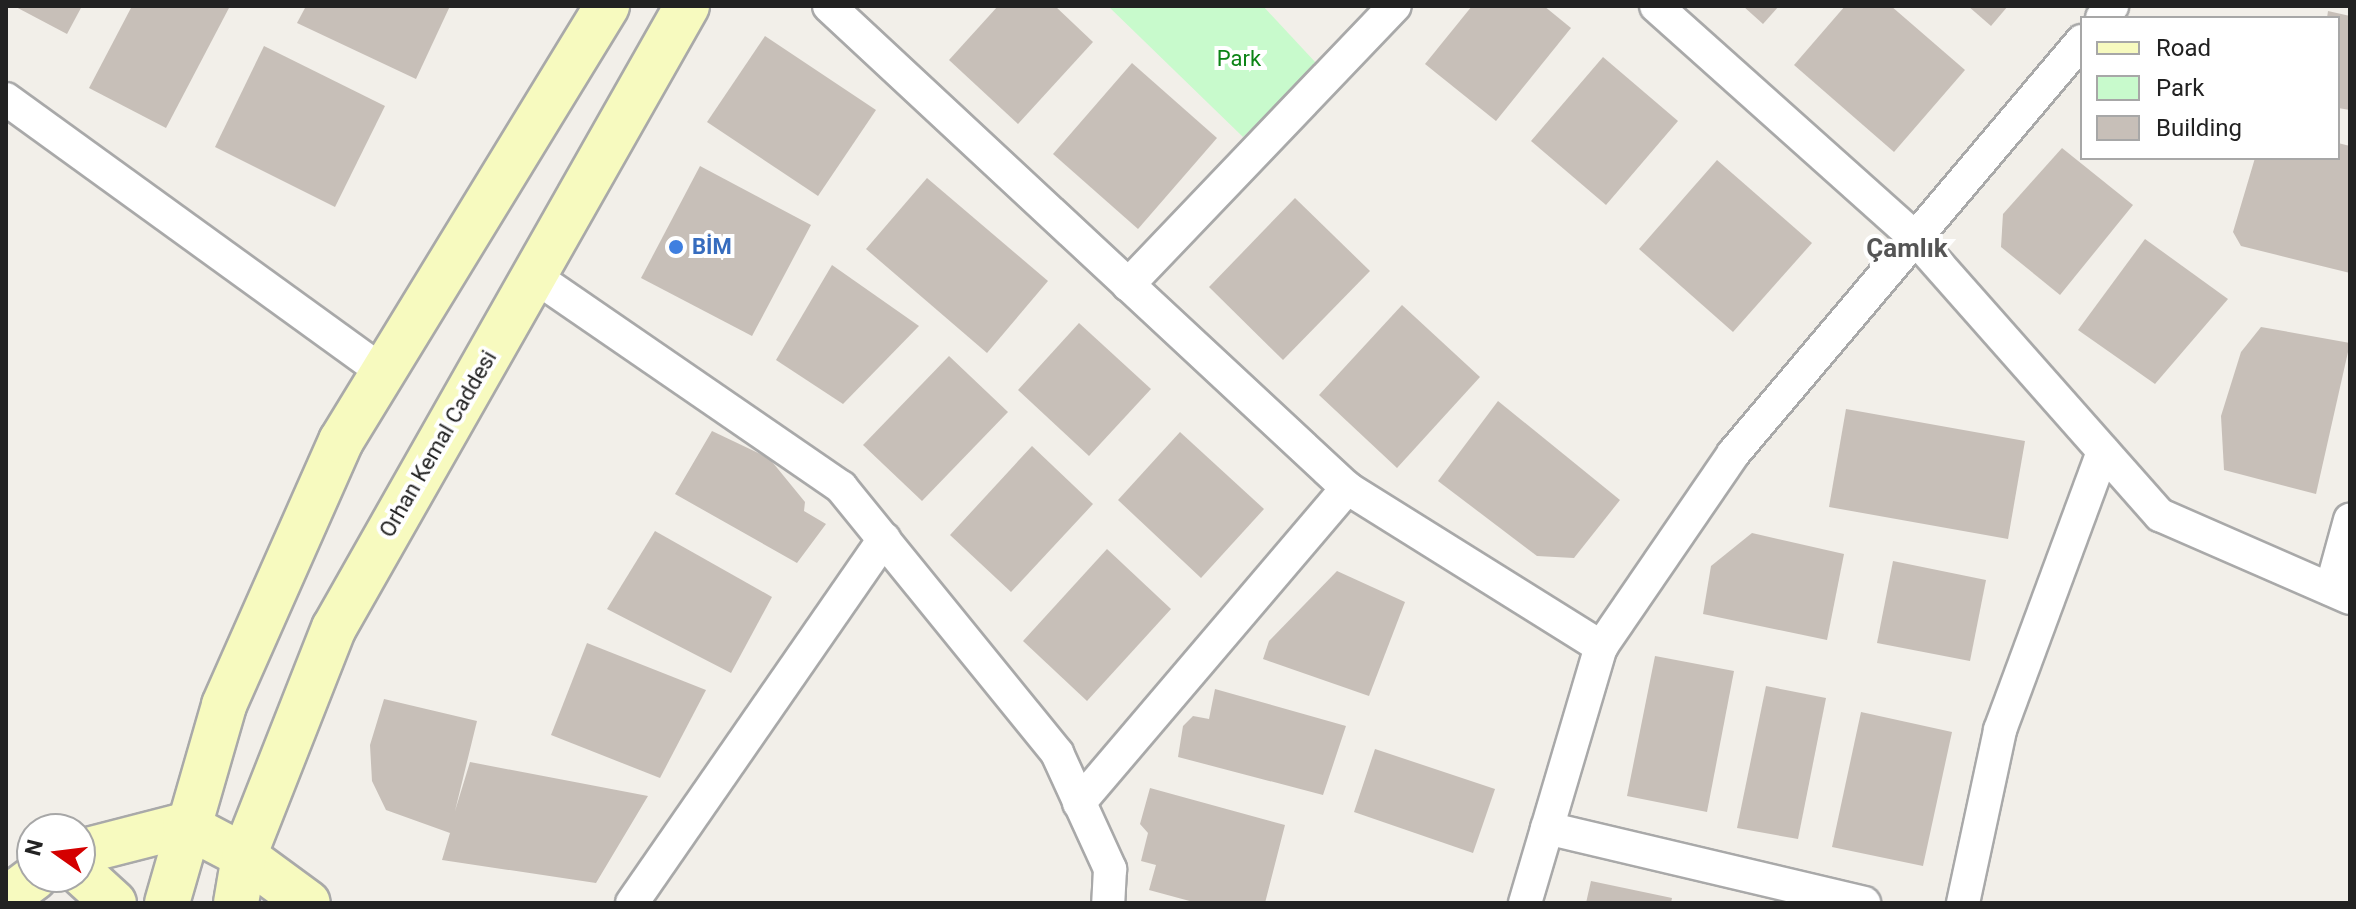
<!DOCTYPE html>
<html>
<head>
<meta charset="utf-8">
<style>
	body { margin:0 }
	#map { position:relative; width:2356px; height:909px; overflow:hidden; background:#f2efe9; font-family:Roboto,sans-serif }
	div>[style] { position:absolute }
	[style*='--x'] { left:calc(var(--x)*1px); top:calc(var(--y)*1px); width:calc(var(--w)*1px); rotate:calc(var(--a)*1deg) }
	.park>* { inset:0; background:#c8facc }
	.building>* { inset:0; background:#c7bfb8 }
	.roads { filter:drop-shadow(2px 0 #a9a9a9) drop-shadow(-2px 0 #a9a9a9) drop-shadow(0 2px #a9a9a9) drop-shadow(0 -2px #a9a9a9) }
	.street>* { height:32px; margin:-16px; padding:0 16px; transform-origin:16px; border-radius:16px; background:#fff }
	.secondary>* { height:44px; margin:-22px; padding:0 22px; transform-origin:22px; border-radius:22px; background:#f7fabf }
	.dots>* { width:22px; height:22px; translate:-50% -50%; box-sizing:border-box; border:4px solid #fff; border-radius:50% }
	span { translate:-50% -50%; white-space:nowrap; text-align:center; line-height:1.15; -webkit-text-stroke:8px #fff; paint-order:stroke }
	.park-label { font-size:22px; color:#0c8416 }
	.shop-label { font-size:22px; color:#366cbe; font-weight:700 }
	.left { translate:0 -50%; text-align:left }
	.street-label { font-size:22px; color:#222 }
	.quarter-label { font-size:26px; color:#555; font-weight:700 }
	.frame { position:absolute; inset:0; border:8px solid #222; pointer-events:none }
	.legend { position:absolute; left:2080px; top:16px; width:260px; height:144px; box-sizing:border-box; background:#fff; border:2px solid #a7a7a7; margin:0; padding:10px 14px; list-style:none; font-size:24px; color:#222 }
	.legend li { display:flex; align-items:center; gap:16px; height:40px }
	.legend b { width:40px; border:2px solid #a7a7a7 }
	.north { position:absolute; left:16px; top:813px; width:80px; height:80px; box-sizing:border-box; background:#fff; border:2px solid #a7a7a7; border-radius:50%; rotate:284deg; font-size:22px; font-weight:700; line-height:32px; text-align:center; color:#222 }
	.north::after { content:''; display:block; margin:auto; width:28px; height:36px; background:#d40000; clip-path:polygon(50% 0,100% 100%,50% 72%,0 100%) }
</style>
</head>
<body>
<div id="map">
	<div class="park">
		<i style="clip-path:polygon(1108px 6px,1263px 6px,1317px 64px,1243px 137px)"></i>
	</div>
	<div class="building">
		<i style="clip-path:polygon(14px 6px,82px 6px,67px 34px)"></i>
		<i style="clip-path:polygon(132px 6px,230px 6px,166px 128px,89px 88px)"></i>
		<i style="clip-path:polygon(306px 6px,450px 6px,416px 79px,297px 23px)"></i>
		<i style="clip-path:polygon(998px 6px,1055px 6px,1093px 42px,1018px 124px,949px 60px)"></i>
		<i style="clip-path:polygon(1472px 6px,1544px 6px,1571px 28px,1496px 121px,1425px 64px)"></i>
		<i style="clip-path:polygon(1743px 6px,1779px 6px,1763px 24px)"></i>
		<i style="clip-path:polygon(1845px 6px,1891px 6px,1965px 70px,1894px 152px,1794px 65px)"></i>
		<i style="clip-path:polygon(1968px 6px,2008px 6px,1991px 26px)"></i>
		<i style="clip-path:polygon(2328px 11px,2350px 16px,2350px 110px,2338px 108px,2338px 18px,2327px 18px)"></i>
		<i style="clip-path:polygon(765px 36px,876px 110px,818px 196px,707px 122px)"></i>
		<i style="clip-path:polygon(264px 46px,385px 106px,335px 207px,215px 147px)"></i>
		<i style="clip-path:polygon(1603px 57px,1678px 121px,1606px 205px,1531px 141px)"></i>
		<i style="clip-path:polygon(1132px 63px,1217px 138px,1138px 229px,1053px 154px)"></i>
		<i style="clip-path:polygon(2338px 143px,2350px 146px,2350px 273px,2241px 246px,2233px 232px,2255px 158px,2338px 158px)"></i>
		<i style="clip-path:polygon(2062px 148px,2133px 205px,2060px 295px,2001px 247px,2003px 214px)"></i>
		<i style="clip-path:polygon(1717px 160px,1812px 243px,1733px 332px,1639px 249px)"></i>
		<i style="clip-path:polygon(700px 166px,811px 225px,752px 336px,641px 278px)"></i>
		<i style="clip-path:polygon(927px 178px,1048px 281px,987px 353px,866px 249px)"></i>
		<i style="clip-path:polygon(1295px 198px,1370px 271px,1283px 360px,1209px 287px)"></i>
		<i style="clip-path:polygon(2145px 239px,2228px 299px,2155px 384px,2078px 330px)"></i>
		<i style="clip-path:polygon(832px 265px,919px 326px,843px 404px,776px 360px)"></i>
		<i style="clip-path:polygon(1402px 305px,1480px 377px,1397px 468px,1319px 395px)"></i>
		<i style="clip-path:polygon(1079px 323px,1151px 389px,1089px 456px,1018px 390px)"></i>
		<i style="clip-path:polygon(2261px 327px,2350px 343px,2316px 494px,2224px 470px,2221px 416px,2241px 352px)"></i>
		<i style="clip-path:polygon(949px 356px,1008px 412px,922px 501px,863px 445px)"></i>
		<i style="clip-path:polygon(1498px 401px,1620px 500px,1574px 558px,1537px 556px,1438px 481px)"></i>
		<i style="clip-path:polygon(1846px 409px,2025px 441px,2008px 539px,1829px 507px)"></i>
		<i style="clip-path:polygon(712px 431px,769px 458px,805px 502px,804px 511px,826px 524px,797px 563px,675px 494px)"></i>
		<i style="clip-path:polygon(1180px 432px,1264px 509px,1201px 578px,1118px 500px)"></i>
		<i style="clip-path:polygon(1032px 446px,1093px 504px,1011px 592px,950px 535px)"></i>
		<i style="clip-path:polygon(655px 531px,772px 597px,731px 673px,607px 609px)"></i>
		<i style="clip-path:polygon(1752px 533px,1844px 554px,1827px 640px,1703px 614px,1711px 566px)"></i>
		<i style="clip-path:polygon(1107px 549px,1171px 609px,1087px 701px,1023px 641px)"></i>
		<i style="clip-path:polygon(1893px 561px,1986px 580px,1970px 661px,1877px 643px)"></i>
		<i style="clip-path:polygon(1337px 571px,1405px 602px,1369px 696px,1263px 659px,1269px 641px)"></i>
		<i style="clip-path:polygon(587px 643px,706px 690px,660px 778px,551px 735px)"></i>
		<i style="clip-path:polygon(1655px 656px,1734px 671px,1707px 812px,1627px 796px)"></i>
		<i style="clip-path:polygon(1766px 686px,1826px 698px,1798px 839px,1737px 828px)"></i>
		<i style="clip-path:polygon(1215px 689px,1346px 726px,1323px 795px,1178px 757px,1183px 726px,1193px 716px,1209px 719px)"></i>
		<i style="clip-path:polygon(384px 699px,477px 721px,455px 811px,470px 762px,648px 796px,596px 883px,442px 860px,450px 833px,386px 810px,372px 781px,370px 745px)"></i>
		<i style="clip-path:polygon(1861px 712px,1952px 732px,1923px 866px,1832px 847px)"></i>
		<i style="clip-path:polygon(1375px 749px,1495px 789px,1473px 853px,1354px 812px)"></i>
		<i style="clip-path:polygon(1150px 788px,1285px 825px,1265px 903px,1197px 903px,1149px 890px,1156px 865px,1141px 861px,1148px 833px,1140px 824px)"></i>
		<i style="clip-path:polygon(1591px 881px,1672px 898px,1671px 903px,1586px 903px)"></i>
	</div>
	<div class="roads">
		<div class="street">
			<i style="--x:829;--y:6;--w:708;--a:42.94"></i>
			<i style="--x:1347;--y:488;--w:300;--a:32"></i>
			<i style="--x:1656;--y:6;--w:345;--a:41.8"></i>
			<i style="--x:1913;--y:236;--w:373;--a:48.5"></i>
			<i style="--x:2160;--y:515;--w:207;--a:23.6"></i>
			<i style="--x:2102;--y:18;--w:16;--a:-50"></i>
			<i style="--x:6;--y:99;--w:464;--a:35.9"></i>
			<i style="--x:534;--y:276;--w:373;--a:34.5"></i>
			<i style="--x:841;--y:487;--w:343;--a:50.9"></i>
			<i style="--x:1057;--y:753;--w:128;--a:65.4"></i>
			<i style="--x:1110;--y:869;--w:34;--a:93"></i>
			<i style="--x:1128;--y:285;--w:386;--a:-46.3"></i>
			<i style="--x:2331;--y:589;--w:72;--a:-74.6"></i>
			<i style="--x:1079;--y:803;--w:414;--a:-49.6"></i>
			<i style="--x:1547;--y:828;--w:326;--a:13.3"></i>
			<i style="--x:632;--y:903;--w:443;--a:-55.3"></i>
			<i style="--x:1525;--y:903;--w:267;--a:-73.5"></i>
			<i style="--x:1601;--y:647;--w:234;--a:-55.6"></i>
			<i style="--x:1733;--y:454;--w:541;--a:-49.8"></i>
			<i style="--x:1963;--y:903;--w:177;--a:-77.9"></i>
			<i style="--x:2000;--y:730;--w:297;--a:-69.7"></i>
		</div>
		<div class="secondary">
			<i style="--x:80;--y:852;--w:108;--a:-14.4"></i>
			<i style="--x:185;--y:825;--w:67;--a:27.7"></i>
			<i style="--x:244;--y:856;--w:79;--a:36.3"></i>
			<i style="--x:80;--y:872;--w:46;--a:42.4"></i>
			<i style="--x:6;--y:899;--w:36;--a:-37"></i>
			<i style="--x:167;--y:903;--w:206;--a:-73.9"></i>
			<i style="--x:224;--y:705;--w:289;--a:-66.1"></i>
			<i style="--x:341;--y:441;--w:510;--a:-58.55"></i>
			<i style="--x:236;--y:903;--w:48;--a:-80.3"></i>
			<i style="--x:244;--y:856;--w:245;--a:-68.5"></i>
			<i style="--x:334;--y:628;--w:715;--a:-60.42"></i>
		</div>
	</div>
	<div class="dots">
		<i style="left:676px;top:247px;background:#3f7fe0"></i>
	</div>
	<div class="park-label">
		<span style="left:1239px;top:59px">Park</span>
	</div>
	<div class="shop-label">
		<span class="left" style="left:692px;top:247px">BİM</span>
	</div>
	<div class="street-label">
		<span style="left:438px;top:444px;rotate:-60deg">Orhan Kemal Caddesi</span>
	</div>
	<div class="quarter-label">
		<span style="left:1907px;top:249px">Çamlık</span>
	</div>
	<div class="frame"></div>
	<ul class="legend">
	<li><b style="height:10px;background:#f7fabf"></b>Road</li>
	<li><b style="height:22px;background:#c8facc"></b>Park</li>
	<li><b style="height:22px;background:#c7bfb8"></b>Building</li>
	</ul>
	<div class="north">N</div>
</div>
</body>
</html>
